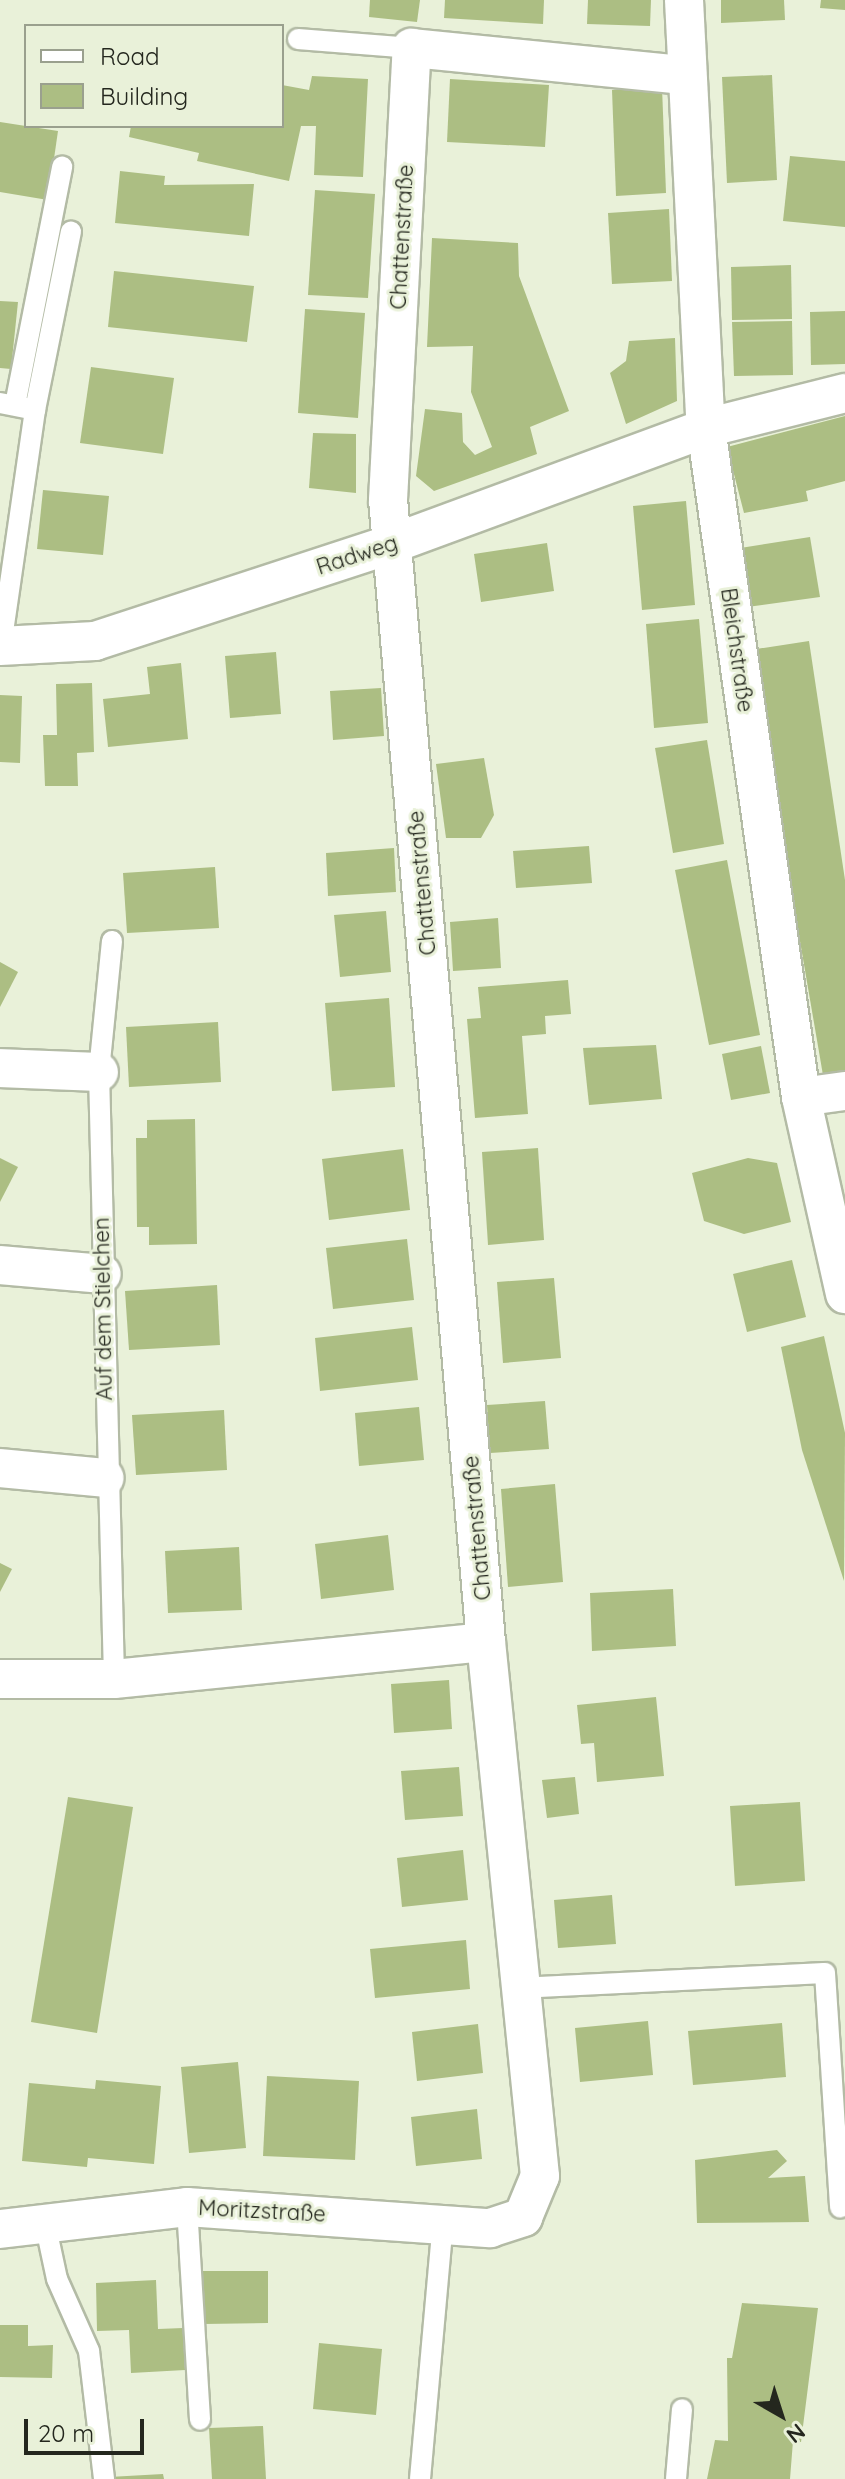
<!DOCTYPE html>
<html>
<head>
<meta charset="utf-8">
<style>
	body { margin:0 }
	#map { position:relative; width:845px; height:2479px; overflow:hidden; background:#e9f1d9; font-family:Quicksand,sans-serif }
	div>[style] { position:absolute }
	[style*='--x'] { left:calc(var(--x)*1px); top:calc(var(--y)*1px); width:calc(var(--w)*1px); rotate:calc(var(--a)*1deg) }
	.building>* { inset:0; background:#acbe83 }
	.roads { filter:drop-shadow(2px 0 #b3bba5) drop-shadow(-2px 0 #b3bba5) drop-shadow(0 2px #b3bba5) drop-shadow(0 -2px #b3bba5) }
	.service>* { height:20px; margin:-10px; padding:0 10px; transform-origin:10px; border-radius:10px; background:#fff }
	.minor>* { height:38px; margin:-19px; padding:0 19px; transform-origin:19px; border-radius:19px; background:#fff }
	span { translate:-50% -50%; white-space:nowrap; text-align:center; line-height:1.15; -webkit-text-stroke:6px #e9f1d9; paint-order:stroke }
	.street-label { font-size:22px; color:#24271e }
	.legend { position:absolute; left:24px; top:24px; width:260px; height:104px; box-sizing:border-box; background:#e9f1d9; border:2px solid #9aa08e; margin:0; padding:10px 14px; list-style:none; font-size:24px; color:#24271e }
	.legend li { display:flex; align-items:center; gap:16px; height:40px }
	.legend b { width:40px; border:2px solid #9aa08e }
	.north { position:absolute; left:741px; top:2375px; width:80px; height:80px; -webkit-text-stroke:6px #e9f1d9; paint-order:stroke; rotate:141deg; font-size:22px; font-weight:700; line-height:32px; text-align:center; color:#24271e }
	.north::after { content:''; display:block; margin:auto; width:28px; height:36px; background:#24271e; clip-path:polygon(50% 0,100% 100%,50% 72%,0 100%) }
	.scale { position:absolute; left:24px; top:2419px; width:120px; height:36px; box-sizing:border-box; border:4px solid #24271e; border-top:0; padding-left:10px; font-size:24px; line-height:28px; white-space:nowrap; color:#24271e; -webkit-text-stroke:6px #e9f1d9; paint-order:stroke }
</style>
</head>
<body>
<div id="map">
	<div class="building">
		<i style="clip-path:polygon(370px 0,420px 0,417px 22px,369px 17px)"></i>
		<i style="clip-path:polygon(445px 0,544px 0,543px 24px,444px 18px)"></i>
		<i style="clip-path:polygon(588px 0,651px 0,650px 26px,587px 24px)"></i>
		<i style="clip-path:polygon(721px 0,784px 0,785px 20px,721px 23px)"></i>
		<i style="clip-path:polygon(821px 0,845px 0,845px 10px,820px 8px)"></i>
		<i style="clip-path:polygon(772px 75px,777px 180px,727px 183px,722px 77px)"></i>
		<i style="clip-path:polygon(312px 76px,368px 79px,363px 177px,314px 175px,316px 126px,301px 126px,289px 181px,197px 161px,199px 153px,129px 137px,131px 126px,282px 126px,282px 85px,309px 90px)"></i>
		<i style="clip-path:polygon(450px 79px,549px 85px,545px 147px,447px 142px)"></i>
		<i style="clip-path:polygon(662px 87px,666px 193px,616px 196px,612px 90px)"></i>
		<i style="clip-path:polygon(0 122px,58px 131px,48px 200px,0 192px)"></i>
		<i style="clip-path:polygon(790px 156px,845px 161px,845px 227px,783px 221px)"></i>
		<i style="clip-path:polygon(120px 171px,165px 176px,164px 185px,254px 184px,249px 236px,115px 223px)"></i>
		<i style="clip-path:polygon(315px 190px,375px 194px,368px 298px,308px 295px)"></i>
		<i style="clip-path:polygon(669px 209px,672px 281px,612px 284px,608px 213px)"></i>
		<i style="clip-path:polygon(432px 238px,518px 243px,519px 276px,569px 411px,530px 427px,537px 454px,434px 491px,416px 476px,425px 409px,462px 413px,463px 442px,475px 455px,492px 447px,471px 392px,473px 346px,427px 347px)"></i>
		<i style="clip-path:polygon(791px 265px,792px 319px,732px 320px,731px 267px)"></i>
		<i style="clip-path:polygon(114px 271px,254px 286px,247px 342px,108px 327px)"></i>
		<i style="clip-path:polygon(0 301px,18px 302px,11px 369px,0 368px)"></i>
		<i style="clip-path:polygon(305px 309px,365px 313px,358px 418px,298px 413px)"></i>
		<i style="clip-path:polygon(845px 311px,845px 364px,811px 365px,810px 312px)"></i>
		<i style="clip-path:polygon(792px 321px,793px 375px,734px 376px,732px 322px)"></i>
		<i style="clip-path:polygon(675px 338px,677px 401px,626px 424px,610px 373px,626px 361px,629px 341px)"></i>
		<i style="clip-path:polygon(91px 367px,174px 378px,163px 454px,80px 443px)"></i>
		<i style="clip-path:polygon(845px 416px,845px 481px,806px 491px,808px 501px,744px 513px,727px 447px)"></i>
		<i style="clip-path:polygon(313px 433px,356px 434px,356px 493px,309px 488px)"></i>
		<i style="clip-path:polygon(43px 490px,109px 496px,103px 555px,37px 549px)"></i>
		<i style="clip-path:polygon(686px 501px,695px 605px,642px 610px,633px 506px)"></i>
		<i style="clip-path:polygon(810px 537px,820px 597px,747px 607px,734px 549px)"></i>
		<i style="clip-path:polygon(547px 543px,554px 591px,481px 602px,474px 554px)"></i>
		<i style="clip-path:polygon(699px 619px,708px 723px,654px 728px,646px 624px)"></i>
		<i style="clip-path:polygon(809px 641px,845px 880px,845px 1076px,824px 1081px,750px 650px)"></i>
		<i style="clip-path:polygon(276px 652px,281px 714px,230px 718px,225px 656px)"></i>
		<i style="clip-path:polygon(181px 663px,188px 739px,108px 747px,103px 699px,150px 694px,147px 667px)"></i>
		<i style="clip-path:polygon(92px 683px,94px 752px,77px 753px,78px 786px,45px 786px,43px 735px,57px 735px,56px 684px)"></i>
		<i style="clip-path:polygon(381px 688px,384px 736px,333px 740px,330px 691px)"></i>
		<i style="clip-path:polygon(0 695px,22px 696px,20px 763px,0 762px)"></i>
		<i style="clip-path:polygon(707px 740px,724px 844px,673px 853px,655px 748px)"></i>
		<i style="clip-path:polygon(484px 758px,494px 815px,481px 838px,446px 838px,436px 764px)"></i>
		<i style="clip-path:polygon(589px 846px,592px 883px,516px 888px,513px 851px)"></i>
		<i style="clip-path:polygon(394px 848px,396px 892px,328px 896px,326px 853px)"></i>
		<i style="clip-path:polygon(727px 860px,760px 1035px,709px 1045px,675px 870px)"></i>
		<i style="clip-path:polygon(215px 867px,219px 928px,127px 933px,123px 873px)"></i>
		<i style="clip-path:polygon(386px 911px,391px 972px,340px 977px,334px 915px)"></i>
		<i style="clip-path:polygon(498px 918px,501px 968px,453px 971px,450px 922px)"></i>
		<i style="clip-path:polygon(0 962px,18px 972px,0 1007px)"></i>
		<i style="clip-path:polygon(568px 980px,571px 1014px,545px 1016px,546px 1034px,522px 1036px,528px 1114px,475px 1118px,467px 1019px,481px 1018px,478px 987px)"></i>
		<i style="clip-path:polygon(389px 998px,395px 1087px,332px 1091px,325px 1003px)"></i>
		<i style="clip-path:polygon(218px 1022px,221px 1082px,129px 1087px,126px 1027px)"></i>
		<i style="clip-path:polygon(656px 1045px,662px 1099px,589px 1105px,583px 1048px)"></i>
		<i style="clip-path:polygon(761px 1046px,770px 1093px,731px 1100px,722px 1054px)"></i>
		<i style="clip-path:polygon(195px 1119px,197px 1244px,149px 1245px,149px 1227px,137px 1227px,136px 1138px,147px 1138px,147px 1120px)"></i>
		<i style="clip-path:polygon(538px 1148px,544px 1240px,488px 1245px,482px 1152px)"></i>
		<i style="clip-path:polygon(403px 1149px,410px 1210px,329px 1220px,322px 1159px)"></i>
		<i style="clip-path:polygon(0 1158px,18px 1167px,0 1202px)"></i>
		<i style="clip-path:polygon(748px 1158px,777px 1163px,791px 1222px,744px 1234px,704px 1221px,692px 1173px)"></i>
		<i style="clip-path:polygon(407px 1239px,414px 1300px,333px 1309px,326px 1248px)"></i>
		<i style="clip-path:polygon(792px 1260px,806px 1317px,747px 1332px,733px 1274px)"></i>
		<i style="clip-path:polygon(554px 1278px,561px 1358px,503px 1363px,497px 1282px)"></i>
		<i style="clip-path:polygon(217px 1285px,220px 1345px,129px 1350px,125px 1291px)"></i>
		<i style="clip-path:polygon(412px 1327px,418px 1380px,320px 1391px,315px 1338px)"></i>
		<i style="clip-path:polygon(824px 1336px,845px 1433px,844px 1581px,802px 1450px,781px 1347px)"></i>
		<i style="clip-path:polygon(545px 1401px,549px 1449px,490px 1453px,487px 1405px)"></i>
		<i style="clip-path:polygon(419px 1407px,424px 1460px,359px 1466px,355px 1413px)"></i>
		<i style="clip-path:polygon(224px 1410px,227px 1470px,136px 1475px,132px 1415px)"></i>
		<i style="clip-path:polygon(555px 1484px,563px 1582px,508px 1587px,501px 1489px)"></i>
		<i style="clip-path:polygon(388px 1535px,394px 1590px,321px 1599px,315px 1544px)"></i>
		<i style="clip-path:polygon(239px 1547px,242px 1610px,168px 1613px,165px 1551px)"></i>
		<i style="clip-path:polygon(0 1563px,12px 1569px,0 1592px)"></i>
		<i style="clip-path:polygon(673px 1589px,676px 1646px,592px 1651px,590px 1593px)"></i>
		<i style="clip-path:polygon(449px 1680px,452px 1729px,394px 1733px,391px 1684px)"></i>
		<i style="clip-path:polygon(656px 1697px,664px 1776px,597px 1782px,594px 1743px,581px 1744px,577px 1705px)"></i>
		<i style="clip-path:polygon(459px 1767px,463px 1816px,405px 1820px,401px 1771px)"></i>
		<i style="clip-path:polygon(575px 1777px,579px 1814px,547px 1818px,542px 1780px)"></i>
		<i style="clip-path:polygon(68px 1797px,133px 1807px,97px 2033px,31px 2022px)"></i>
		<i style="clip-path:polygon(800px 1802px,805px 1881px,735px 1886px,730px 1806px)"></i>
		<i style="clip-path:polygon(463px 1850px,468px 1900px,402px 1907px,397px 1858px)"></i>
		<i style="clip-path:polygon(612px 1895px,616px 1944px,558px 1948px,554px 1900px)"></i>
		<i style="clip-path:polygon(466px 1940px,470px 1989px,375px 1998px,370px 1949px)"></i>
		<i style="clip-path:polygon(648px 2021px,653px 2075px,580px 2082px,575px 2028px)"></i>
		<i style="clip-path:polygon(782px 2023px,786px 2077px,693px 2085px,688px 2031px)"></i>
		<i style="clip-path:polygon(478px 2024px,483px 2073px,417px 2081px,412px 2032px)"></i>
		<i style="clip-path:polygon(238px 2062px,246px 2148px,189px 2153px,181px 2067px)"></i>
		<i style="clip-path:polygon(267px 2076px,359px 2081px,355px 2160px,263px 2156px)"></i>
		<i style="clip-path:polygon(96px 2080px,161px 2086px,154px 2164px,88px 2158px,87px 2167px,22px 2161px,29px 2083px,95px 2089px)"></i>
		<i style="clip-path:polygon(477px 2109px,482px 2159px,416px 2166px,411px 2117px)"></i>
		<i style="clip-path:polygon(777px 2150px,787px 2161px,768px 2178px,805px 2176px,809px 2222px,697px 2223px,695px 2160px)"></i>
		<i style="clip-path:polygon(203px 2271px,268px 2271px,268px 2323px,203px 2324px)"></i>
		<i style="clip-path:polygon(156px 2280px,158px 2329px,183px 2328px,185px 2370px,131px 2373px,129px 2330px,97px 2331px,96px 2283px)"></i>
		<i style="clip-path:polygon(742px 2303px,818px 2308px,801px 2442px,793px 2441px,790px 2479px,707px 2479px,715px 2440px,728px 2441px,727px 2358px,732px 2358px)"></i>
		<i style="clip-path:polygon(0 2325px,28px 2325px,28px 2346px,53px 2345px,52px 2378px,0 2377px)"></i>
		<i style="clip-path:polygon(319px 2343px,382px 2349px,376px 2415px,313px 2409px)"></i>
		<i style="clip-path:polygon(263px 2426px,266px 2479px,212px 2479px,209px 2428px)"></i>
		<i style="clip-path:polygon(163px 2474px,164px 2479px,109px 2479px,109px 2477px)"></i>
	</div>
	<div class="roads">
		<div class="service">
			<i style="--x:298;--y:39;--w:114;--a:4.5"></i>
			<i style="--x:0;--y:403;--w:36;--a:11"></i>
			<i style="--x:35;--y:410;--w:238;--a:98.2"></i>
			<i style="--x:15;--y:405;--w:243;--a:-78.8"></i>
			<i style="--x:35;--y:410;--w:182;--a:-78.6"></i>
			<i style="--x:112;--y:941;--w:132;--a:95.7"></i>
			<i style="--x:99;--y:1072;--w:607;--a:88.58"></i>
			<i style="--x:518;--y:1988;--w:307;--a:-2.8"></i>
			<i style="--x:825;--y:1973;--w:235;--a:86.3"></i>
			<i style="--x:187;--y:2207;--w:213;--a:86.5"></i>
			<i style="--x:45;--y:2223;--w:57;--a:77.9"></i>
			<i style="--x:57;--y:2279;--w:79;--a:66"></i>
			<i style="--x:89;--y:2351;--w:129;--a:83.3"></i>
			<i style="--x:420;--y:2479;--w:258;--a:-84.9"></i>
			<i style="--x:676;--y:2479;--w:70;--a:-85.1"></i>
		</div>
		<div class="minor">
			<i style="--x:684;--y:0;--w:429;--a:87.1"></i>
			<i style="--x:706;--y:428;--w:676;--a:81.92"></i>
			<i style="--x:801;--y:1097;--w:202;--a:77.4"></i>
			<i style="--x:0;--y:646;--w:95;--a:-3"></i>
			<i style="--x:95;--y:641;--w:315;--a:-18.1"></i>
			<i style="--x:394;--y:543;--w:333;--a:-20.2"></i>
			<i style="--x:706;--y:428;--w:143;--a:-14.1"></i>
			<i style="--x:0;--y:1068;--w:99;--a:2.3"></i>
			<i style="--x:801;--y:1097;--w:44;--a:-7.8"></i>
			<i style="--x:0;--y:1265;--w:102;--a:5"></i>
			<i style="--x:0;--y:1468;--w:105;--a:5.4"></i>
			<i style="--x:0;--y:1679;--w:114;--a:0"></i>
			<i style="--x:114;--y:1679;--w:374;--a:-5.7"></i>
			<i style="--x:0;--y:2229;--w:188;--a:-6.7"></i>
			<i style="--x:187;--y:2207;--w:304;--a:4"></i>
			<i style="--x:490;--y:2228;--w:35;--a:-18"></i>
			<i style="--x:523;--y:2217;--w:44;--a:-67.5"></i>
			<i style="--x:540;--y:2176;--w:537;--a:-95.77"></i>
			<i style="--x:486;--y:1642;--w:1146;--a:-94.9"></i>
			<i style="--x:388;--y:500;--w:453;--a:-87"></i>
			<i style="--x:412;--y:48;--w:272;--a:5.7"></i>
		</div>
	</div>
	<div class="street-label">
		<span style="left:402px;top:237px;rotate:-87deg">Chattenstraße</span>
		<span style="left:357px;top:555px;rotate:-18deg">Radweg</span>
		<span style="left:737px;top:650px;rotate:82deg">Bleichstraße</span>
		<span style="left:422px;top:883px;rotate:-95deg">Chattenstraße</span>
		<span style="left:103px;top:1309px;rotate:-91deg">Auf dem Stielchen</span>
		<span style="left:477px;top:1528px;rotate:-95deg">Chattenstraße</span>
		<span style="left:262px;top:2211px;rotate:3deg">Moritzstraße</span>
	</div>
	<ul class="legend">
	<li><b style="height:10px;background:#fff"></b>Road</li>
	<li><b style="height:22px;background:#acbe83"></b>Building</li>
	</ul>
	<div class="north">N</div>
	<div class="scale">20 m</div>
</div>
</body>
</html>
